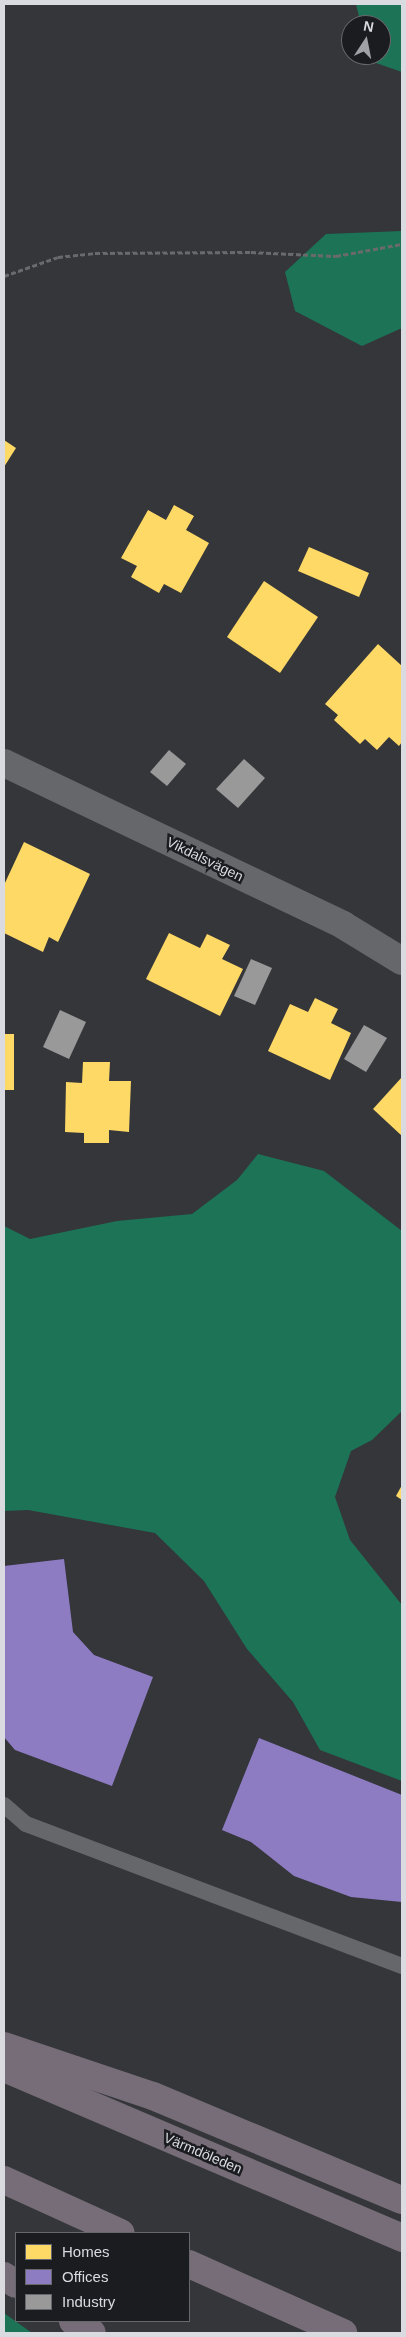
<!DOCTYPE html>
<html>
<head>
<meta charset="utf-8">
<style>
	body { margin:0 }
	#map { position:relative; width:406px; height:2337px; overflow:hidden; background:#34363a; font-family:Helvetica,sans-serif }
	div>[style] { position:absolute }
	[style*='--x'] { left:calc(var(--x)*1px); top:calc(var(--y)*1px); width:calc(var(--w)*1px); rotate:calc(var(--a)*1deg) }
	.forest>* { inset:0; background:#1c7355 }
	.homes>* { inset:0; background:#ffd966 }
	.offices>* { inset:0; background:#8e7cc3 }
	.industry>* { inset:0; background:#999 }
	.path>* { height:3px; margin-top:-1.5px; transform-origin:0; background:repeating-linear-gradient(90deg,#696a6c 0 5px,transparent 0 7.5px) }
	.lane>* { height:16px; margin:-8px; padding:0 8px; transform-origin:8px; border-radius:8px; background:#66676a }
	.street>* { height:28px; margin:-14px; padding:0 14px; transform-origin:14px; border-radius:14px; background:#66676a }
	.highway>* { height:28px; margin:-14px; padding:0 14px; transform-origin:14px; border-radius:14px; background:#766d78 }
	span { translate:-50% -50%; white-space:nowrap; text-align:center; line-height:1.15; -webkit-text-stroke:5px #1b1c20; paint-order:stroke }
	.street-label { font-size:14px; color:#d9dbe0 }
	.frame { position:absolute; inset:0; border:5px solid #d9dbe0; pointer-events:none }
	.legend { position:absolute; left:15px; top:2232px; width:175px; height:90px; box-sizing:border-box; background:#1b1c20; border:1px solid #67686d; margin:0; padding:6px 9px; list-style:none; font-size:15px; color:#d9dbe0 }
	.legend li { display:flex; align-items:center; gap:10px; height:25px }
	.legend b { width:25px; border:1px solid #67686d }
	.north { position:absolute; left:341px; top:15px; width:50px; height:50px; box-sizing:border-box; background:#1b1c20; border:1px solid #67686d; border-radius:50%; rotate:11deg; font-size:14px; font-weight:700; line-height:20px; text-align:center; color:#d9dbe0 }
	.north::after { content:''; display:block; margin:auto; width:18px; height:22px; background:#9fa1a6; clip-path:polygon(50% 0,100% 100%,50% 72%,0 100%) }
</style>
</head>
<body>
<div id="map">
	<div class="forest">
		<i style="clip-path:polygon(356px 4px,402px 4px,402px 72px,373px 62px,371px 55px,381px 55px,381px 25px,361px 25px)"></i>
		<i style="clip-path:polygon(402px 231px,402px 328px,362px 346px,295px 311px,285px 272px,326px 234px)"></i>
		<i style="clip-path:polygon(258px 1154px,324px 1171px,402px 1231px,402px 1411px,372px 1440px,351px 1451px,335px 1497px,350px 1540px,402px 1605px,402px 1781px,320px 1750px,293px 1702px,247px 1649px,204px 1581px,155px 1533px,28px 1510px,4px 1511px,4px 1226px,30px 1239px,117px 1221px,192px 1214px,237px 1180px)"></i>
		<i style="clip-path:polygon(4px 2313px,32px 2333px,4px 2333px)"></i>
	</div>
	<div class="homes">
		<i style="clip-path:polygon(4px 440px,16px 448px,4px 467px)"></i>
		<i style="clip-path:polygon(174px 505px,194px 516px,186px 530px,209px 543px,181px 593px,164px 584px,159px 593px,131px 577px,137px 566px,121px 558px,148px 510px,166px 520px)"></i>
		<i style="clip-path:polygon(309px 547px,369px 573px,359px 597px,298px 571px)"></i>
		<i style="clip-path:polygon(264px 581px,318px 617px,280px 673px,227px 637px)"></i>
		<i style="clip-path:polygon(378px 644px,402px 666px,402px 742px,399px 746px,389px 737px,377px 750px,365px 739px,360px 744px,334px 720px,338px 715px,325px 704px)"></i>
		<i style="clip-path:polygon(24px 842px,90px 874px,58px 942px,49px 937px,43px 952px,4px 933px,4px 885px)"></i>
		<i style="clip-path:polygon(169px 933px,200px 948px,207px 934px,230px 945px,222px 959px,243px 969px,220px 1016px,146px 979px)"></i>
		<i style="clip-path:polygon(315px 998px,338px 1009px,331px 1023px,351px 1033px,330px 1080px,268px 1051px,290px 1004px,308px 1012px)"></i>
		<i style="clip-path:polygon(4px 1034px,14px 1034px,14px 1090px,4px 1090px)"></i>
		<i style="clip-path:polygon(83px 1062px,110px 1062px,109px 1081px,131px 1081px,129px 1132px,109px 1130px,109px 1143px,84px 1143px,84px 1133px,65px 1132px,66px 1082px,82px 1083px)"></i>
		<i style="clip-path:polygon(402px 1077px,402px 1136px,373px 1109px)"></i>
		<i style="clip-path:polygon(402px 1485px,402px 1500px,396px 1496px)"></i>
	</div>
	<div class="offices">
		<i style="clip-path:polygon(64px 1559px,73px 1632px,94px 1655px,153px 1677px,112px 1786px,15px 1750px,4px 1737px,4px 1566px)"></i>
		<i style="clip-path:polygon(259px 1738px,402px 1795px,402px 1902px,351px 1897px,294px 1876px,251px 1842px,222px 1830px)"></i>
	</div>
	<div class="industry">
		<i style="clip-path:polygon(169px 750px,186px 764px,167px 786px,150px 772px)"></i>
		<i style="clip-path:polygon(244px 759px,265px 778px,238px 808px,216px 789px)"></i>
		<i style="clip-path:polygon(251px 959px,272px 968px,255px 1005px,234px 996px)"></i>
		<i style="clip-path:polygon(60px 1010px,86px 1022px,69px 1059px,43px 1047px)"></i>
		<i style="clip-path:polygon(364px 1025px,387px 1038px,366px 1072px,344px 1059px)"></i>
	</div>
	<div class="path">
		<i style="--x:4;--y:276;--w:57;--a:-19.4"></i>
		<i style="--x:58;--y:257;--w:37;--a:-6"></i>
		<i style="--x:95;--y:253;--w:156;--a:-0.4"></i>
		<i style="--x:251;--y:252;--w:85;--a:2.7"></i>
		<i style="--x:336;--y:256;--w:67;--a:-10.3"></i>
	</div>
	<div class="lane">
		<i style="--x:4;--y:1805;--w:29;--a:41"></i>
		<i style="--x:26;--y:1824;--w:402;--a:20.7"></i>
	</div>
	<div class="street">
		<i style="--x:4;--y:763;--w:376;--a:25.5"></i>
		<i style="--x:343;--y:925;--w:69;--a:31.4"></i>
	</div>
	<div class="highway">
		<i style="--x:4;--y:2046;--w:157;--a:18.6"></i>
		<i style="--x:153;--y:2096;--w:270;--a:22.7"></i>
		<i style="--x:4;--y:2068;--w:433;--a:23.1"></i>
		<i style="--x:4;--y:2180;--w:128;--a:24.4"></i>
		<i style="--x:189;--y:2264;--w:169;--a:24.1"></i>
		<i style="--x:4;--y:2276;--w:14;--a:34"></i>
		<i style="--x:73;--y:2321;--w:22;--a:32"></i>
	</div>
	<div class="street-label">
		<span style="left:205px;top:859px;rotate:26deg">Vikdalsvägen</span>
		<span style="left:203px;top:2153px;rotate:23deg">Värmdöleden</span>
	</div>
	<div class="frame"></div>
	<ul class="legend">
	<li><b style="height:14px;background:#ffd966"></b>Homes</li>
	<li><b style="height:14px;background:#8e7cc3"></b>Offices</li>
	<li><b style="height:14px;background:#999"></b>Industry</li>
	</ul>
	<div class="north">N</div>
</div>
</body>
</html>
